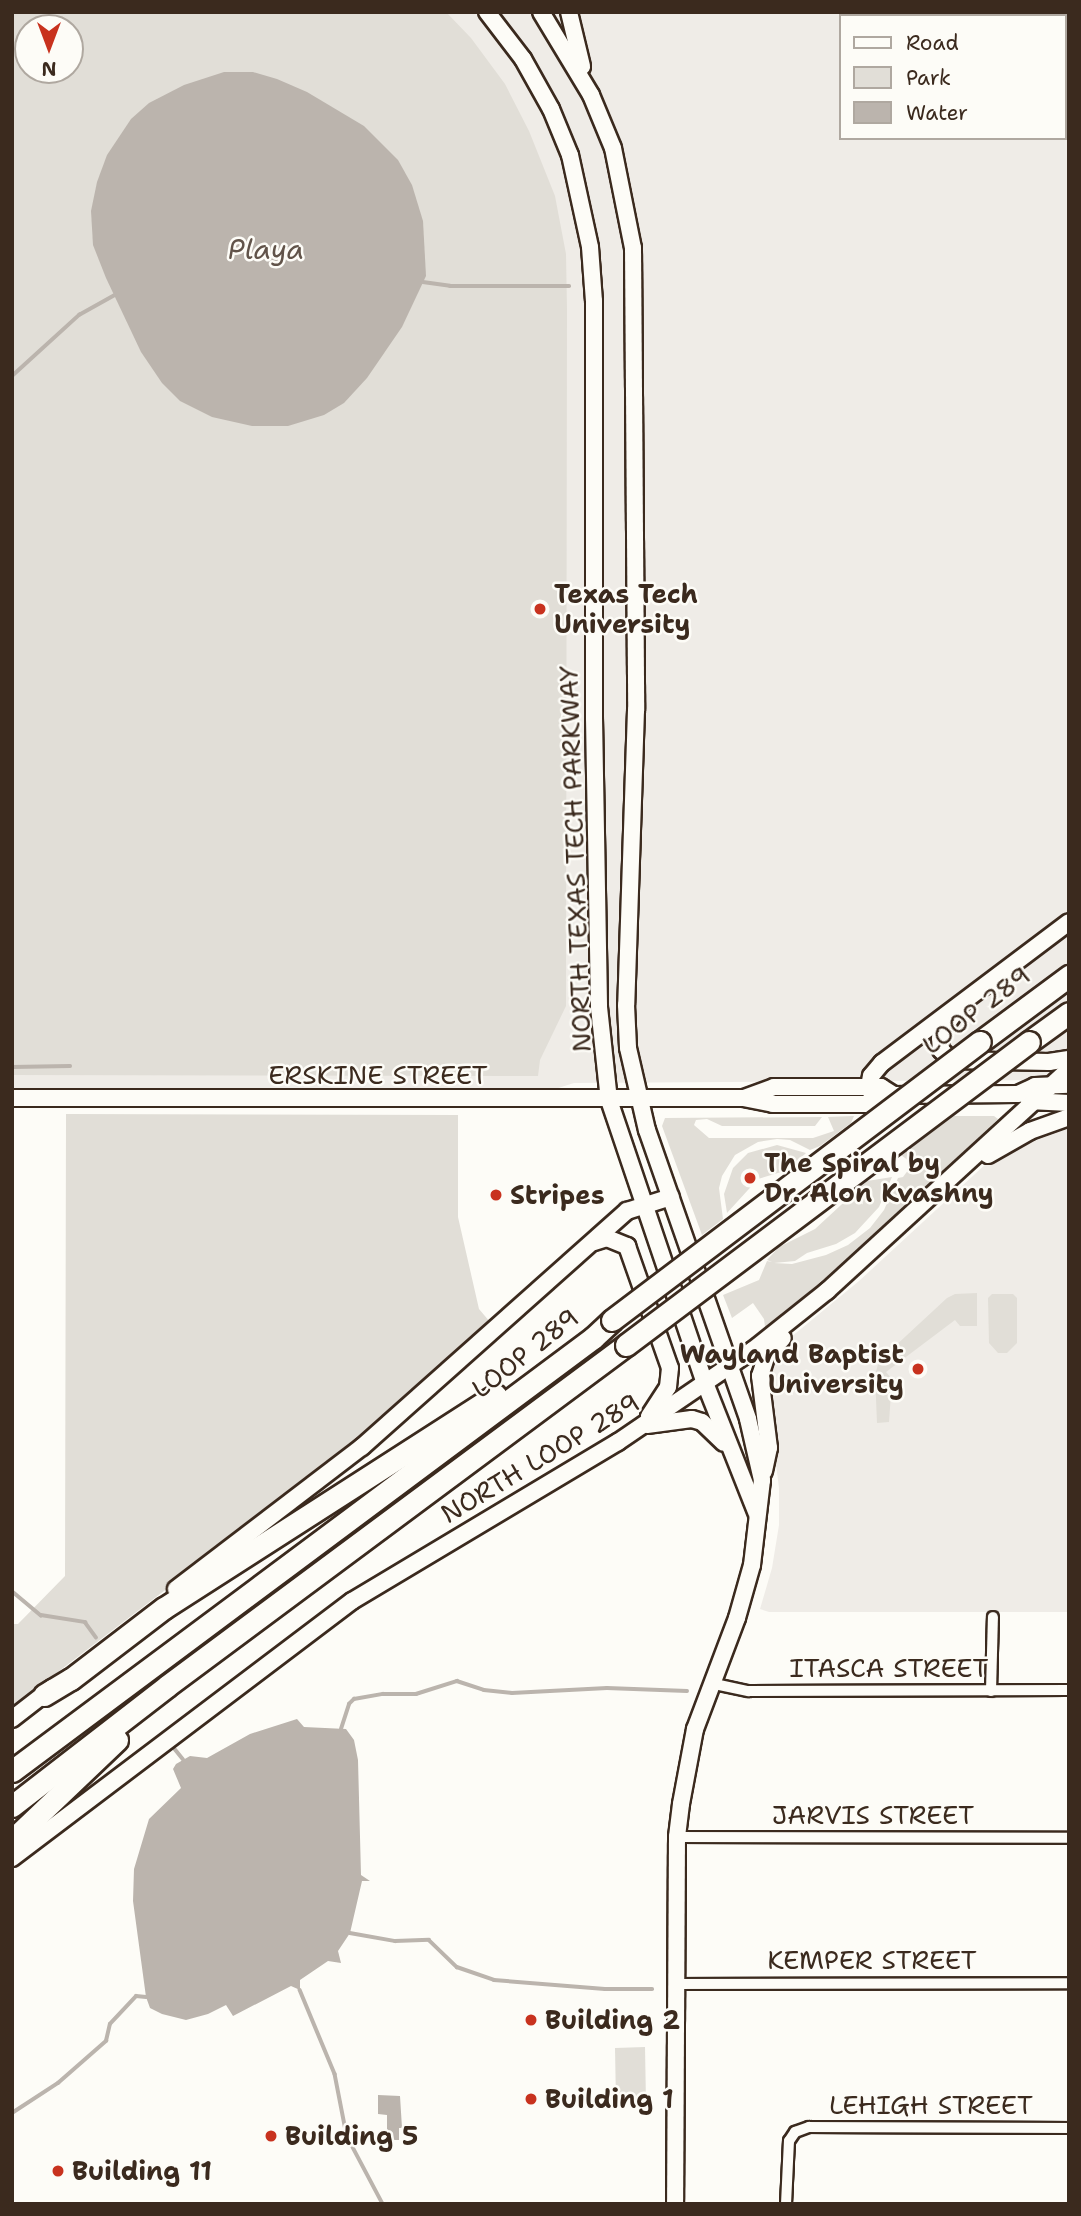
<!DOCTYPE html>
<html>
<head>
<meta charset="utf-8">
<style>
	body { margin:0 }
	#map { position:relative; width:1081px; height:2216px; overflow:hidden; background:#fdfcf7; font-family:"Shantell Sans",sans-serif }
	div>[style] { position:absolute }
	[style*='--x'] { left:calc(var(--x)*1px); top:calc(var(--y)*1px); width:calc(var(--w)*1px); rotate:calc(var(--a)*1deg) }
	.built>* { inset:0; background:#efece7 }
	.green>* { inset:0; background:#e1ded7 }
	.water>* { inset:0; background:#bbb4ad }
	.stream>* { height:3.5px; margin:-1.75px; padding:0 1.75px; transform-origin:1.75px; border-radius:1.75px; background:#bbb4ad }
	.roads { filter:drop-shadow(2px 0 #3b2a1e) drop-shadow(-2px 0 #3b2a1e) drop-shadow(0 2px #3b2a1e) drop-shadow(0 -2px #3b2a1e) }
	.minor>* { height:10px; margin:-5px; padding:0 5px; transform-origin:5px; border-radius:5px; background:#fdfcf7 }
	.secondary>* { height:16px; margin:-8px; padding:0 8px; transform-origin:8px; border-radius:8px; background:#fdfcf7 }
	.motorway>* { height:21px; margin:-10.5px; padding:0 10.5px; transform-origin:10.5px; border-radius:10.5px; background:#fdfcf7 }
	.bridges { filter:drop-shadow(2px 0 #3b2a1e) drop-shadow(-2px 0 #3b2a1e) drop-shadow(0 2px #3b2a1e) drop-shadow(0 -2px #3b2a1e) }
	.motorway-bridge>* { height:21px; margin:-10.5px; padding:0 10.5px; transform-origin:10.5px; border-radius:10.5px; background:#fdfcf7 }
	.dots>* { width:19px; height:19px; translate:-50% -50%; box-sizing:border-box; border:4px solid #fdfcf7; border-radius:50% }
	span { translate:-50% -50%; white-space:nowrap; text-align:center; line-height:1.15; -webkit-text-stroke:5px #fdfcf7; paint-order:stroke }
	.poi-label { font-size:26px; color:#3b2a1e; font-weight:700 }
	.left { translate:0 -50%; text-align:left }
	.right { translate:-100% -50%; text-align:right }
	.street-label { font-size:26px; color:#3b2a1e }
	.water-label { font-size:28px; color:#615349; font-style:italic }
	.frame { position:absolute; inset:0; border:14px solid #3b2a1e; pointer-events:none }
	.legend { position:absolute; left:839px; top:14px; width:228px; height:126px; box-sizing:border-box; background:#fdfcf7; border:2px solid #afa8a0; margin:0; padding:9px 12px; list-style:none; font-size:21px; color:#3b2a1e }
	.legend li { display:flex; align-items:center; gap:14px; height:35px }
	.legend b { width:35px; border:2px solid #afa8a0 }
	.north { position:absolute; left:14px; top:14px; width:70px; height:70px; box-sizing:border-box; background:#fdfcf7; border:2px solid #afa8a0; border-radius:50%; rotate:180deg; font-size:19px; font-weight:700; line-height:28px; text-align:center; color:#3b2a1e }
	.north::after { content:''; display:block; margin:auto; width:24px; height:32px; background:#c8321e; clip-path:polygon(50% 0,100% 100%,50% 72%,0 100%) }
</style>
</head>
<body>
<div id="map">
	<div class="built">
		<i style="clip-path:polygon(evenodd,12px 12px,1069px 12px,1069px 1080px,574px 1083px,552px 1090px,514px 1092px,12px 1093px,12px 12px,841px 16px,1065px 16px,1065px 138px,841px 138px,841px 16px,12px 12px,28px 28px,70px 28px,70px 70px,28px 70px,28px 28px)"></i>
		<i style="clip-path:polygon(1069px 1122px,1069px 1612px,769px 1612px,760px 1609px,772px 1568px,779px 1525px,779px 1488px,765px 1377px,779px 1347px,859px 1281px,988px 1162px,1000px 1153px)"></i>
	</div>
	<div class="green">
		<i style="clip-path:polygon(evenodd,12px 12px,446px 12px,471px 38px,505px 84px,529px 131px,555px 196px,566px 254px,567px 309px,566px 1006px,540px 1060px,538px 1076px,12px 1075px,12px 12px,28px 28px,70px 28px,70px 70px,28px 70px,28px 28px)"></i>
		<i style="clip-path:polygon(66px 1114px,458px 1115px,458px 1217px,479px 1309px,490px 1322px,363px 1439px,12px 1707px,12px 1624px,18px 1624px,65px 1576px)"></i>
		<i style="clip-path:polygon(854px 1116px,851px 1123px,820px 1146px,810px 1150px,790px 1140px,777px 1139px,758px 1142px,735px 1155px,722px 1176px,719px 1188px,723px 1219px,702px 1235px,662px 1126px,665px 1118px,822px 1117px,815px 1126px,722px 1126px,707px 1119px,696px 1120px,694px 1125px,709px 1138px,813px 1138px,834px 1131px,828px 1117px)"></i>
		<i style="clip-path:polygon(954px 1116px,994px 1116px,998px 1119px,859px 1250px,769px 1326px,765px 1327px,764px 1319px,753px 1303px,732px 1318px,723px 1295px,759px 1280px,767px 1261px,772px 1262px,767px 1260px,779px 1247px,815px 1229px,867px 1181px,892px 1177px,879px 1207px,855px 1233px,836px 1244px,807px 1253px,795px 1261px,774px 1263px,792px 1264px,826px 1255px,848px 1245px,870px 1228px,884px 1210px,898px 1178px,903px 1177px,909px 1169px,909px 1161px,901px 1155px)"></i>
		<i style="clip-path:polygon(777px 1145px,806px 1153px,788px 1170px,758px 1179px,727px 1213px,724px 1194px,733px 1168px,748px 1153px)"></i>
		<i style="clip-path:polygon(977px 1293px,977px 1326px,960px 1326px,955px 1320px,886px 1372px,892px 1379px,889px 1422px,877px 1423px,875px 1375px,879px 1361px,947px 1298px,955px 1294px)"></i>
		<i style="clip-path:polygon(992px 1294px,1013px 1294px,1017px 1298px,1017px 1343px,1007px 1353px,998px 1353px,989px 1343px,988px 1298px)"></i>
		<i style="clip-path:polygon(645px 2047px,646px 2103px,616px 2103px,615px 2048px)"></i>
	</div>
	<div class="water">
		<i style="clip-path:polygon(224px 72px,253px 72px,277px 79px,307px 92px,364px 126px,398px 160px,412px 185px,423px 221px,426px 276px,402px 327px,367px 378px,344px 403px,324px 415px,288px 426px,252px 426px,212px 417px,180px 401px,162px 383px,141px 352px,106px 278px,93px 245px,91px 211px,97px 182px,107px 155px,131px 119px,149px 103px,184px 85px)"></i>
		<i style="clip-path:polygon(297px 1719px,304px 1727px,346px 1729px,354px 1740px,358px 1760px,361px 1875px,370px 1881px,362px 1881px,350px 1933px,338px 1951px,341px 1963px,328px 1961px,300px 1980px,300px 1990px,291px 1986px,233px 2016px,226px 2005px,208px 2014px,186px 2020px,162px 2014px,150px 2008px,146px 1997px,133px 1901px,134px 1869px,149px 1819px,181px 1788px,173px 1769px,176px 1764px,190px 1756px,207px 1758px,250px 1734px)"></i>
		<i style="clip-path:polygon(378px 2095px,400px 2096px,402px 2128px,399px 2128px,399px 2140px,387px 2140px,387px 2115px,378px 2114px)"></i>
	</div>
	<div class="stream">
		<i style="--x:423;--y:282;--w:27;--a:8"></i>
		<i style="--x:450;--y:286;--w:119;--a:0"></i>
		<i style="--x:12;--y:376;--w:91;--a:-42.3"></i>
		<i style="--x:79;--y:315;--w:41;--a:-29.1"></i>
		<i style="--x:12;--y:1067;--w:58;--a:-1"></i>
		<i style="--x:12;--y:1591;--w:38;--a:40"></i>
		<i style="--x:41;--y:1615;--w:45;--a:9"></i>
		<i style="--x:85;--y:1622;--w:19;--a:54"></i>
		<i style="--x:341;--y:1729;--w:26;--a:-72"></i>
		<i style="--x:349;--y:1704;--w:7;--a:-45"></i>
		<i style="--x:354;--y:1699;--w:29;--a:-10"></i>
		<i style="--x:383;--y:1694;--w:33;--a:0"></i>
		<i style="--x:416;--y:1694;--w:43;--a:-17.6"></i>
		<i style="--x:457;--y:1681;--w:28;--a:18"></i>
		<i style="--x:484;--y:1690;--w:28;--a:6"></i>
		<i style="--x:512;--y:1693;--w:95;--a:-3"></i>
		<i style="--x:607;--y:1688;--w:80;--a:2.1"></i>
		<i style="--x:175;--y:1749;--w:13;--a:51"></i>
		<i style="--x:350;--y:1933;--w:46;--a:10.1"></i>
		<i style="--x:395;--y:1941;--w:34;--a:-2"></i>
		<i style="--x:429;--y:1940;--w:39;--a:44"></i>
		<i style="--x:457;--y:1967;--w:39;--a:19"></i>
		<i style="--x:494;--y:1980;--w:111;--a:4.6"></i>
		<i style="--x:605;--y:1989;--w:47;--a:0"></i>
		<i style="--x:300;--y:1990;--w:91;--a:67.4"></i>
		<i style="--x:335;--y:2074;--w:63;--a:79"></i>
		<i style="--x:347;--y:2136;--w:77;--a:62.1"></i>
		<i style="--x:12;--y:2113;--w:55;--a:-33.1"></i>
		<i style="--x:58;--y:2083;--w:64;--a:-41.2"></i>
		<i style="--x:106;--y:2041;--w:17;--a:-77"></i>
		<i style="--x:110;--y:2024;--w:38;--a:-47"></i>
		<i style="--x:136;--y:1996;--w:10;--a:6"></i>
	</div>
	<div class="roads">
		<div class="minor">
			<i style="--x:710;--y:1683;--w:40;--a:12"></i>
			<i style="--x:749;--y:1691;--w:320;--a:-0.2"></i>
			<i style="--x:991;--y:1691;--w:74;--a:-88.5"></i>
			<i style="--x:677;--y:1837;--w:392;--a:0.1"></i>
			<i style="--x:675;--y:1984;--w:394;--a:-0.1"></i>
			<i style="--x:786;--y:2204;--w:63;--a:-87.3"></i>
			<i style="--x:789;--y:2141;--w:11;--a:-56"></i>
			<i style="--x:795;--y:2132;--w:15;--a:-20"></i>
			<i style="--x:809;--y:2127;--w:260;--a:0.2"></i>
		</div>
		<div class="secondary">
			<i style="--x:487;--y:12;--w:59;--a:52.5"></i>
			<i style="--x:523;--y:59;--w:57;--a:60.8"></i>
			<i style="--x:551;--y:109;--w:50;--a:67.6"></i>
			<i style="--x:570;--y:155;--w:94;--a:77.7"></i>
			<i style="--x:590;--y:247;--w:54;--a:85.8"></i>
			<i style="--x:594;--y:301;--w:417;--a:90"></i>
			<i style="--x:594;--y:718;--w:289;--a:89"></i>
			<i style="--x:599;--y:1007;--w:94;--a:83.9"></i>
			<i style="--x:609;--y:1100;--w:299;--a:71.3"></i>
			<i style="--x:705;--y:1383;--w:139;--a:68.4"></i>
			<i style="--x:541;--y:12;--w:97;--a:58.9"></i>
			<i style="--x:591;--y:95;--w:57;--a:67.5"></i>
			<i style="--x:613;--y:148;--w:102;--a:78.7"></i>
			<i style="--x:633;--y:248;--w:462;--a:89.6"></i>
			<i style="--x:636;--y:710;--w:295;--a:91.9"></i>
			<i style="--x:626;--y:1005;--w:43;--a:87.3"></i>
			<i style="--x:628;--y:1048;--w:84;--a:77"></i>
			<i style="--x:647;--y:1130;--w:306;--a:70.7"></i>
			<i style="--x:748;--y:1419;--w:63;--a:77.1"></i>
			<i style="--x:762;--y:1480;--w:86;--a:96.7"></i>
			<i style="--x:752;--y:1565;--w:55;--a:105.8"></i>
			<i style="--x:737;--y:1618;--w:119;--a:110.7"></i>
			<i style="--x:695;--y:1729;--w:76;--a:100.6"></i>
			<i style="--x:681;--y:1804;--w:33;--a:97"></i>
			<i style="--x:677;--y:1837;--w:367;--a:90.3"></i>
			<i style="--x:569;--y:12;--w:56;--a:76.5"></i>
			<i style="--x:956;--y:1011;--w:24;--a:126"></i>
			<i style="--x:942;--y:1030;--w:8;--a:104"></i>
			<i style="--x:940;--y:1038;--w:12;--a:85"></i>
			<i style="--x:941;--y:1050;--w:14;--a:45"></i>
			<i style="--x:951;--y:1060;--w:98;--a:1.2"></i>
			<i style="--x:1049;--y:1062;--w:20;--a:-9"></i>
			<i style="--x:12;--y:1098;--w:731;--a:0"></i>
			<i style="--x:743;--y:1098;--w:31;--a:11"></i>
			<i style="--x:773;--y:1104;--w:109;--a:0"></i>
			<i style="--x:882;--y:1104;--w:15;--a:-37"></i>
			<i style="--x:894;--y:1095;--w:124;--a:-0.5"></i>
			<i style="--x:1018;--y:1094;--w:19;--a:-25"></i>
			<i style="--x:1035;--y:1086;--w:34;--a:-2"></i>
			<i style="--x:744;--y:1098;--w:32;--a:-20"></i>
			<i style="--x:774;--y:1087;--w:107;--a:0"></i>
			<i style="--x:881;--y:1087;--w:15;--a:32"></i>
			<i style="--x:1029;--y:1101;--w:40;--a:2.9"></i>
			<i style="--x:882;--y:1104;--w:13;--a:-138"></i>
			<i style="--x:872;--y:1095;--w:9;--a:-111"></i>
			<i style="--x:869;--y:1087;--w:11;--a:-80"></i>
			<i style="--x:871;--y:1076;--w:17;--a:-50"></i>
			<i style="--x:882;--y:1063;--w:234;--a:-37"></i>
			<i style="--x:988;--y:1155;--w:48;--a:-29.7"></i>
			<i style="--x:1030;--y:1131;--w:41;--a:-19.7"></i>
			<i style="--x:594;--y:1242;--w:14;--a:-17"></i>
			<i style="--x:607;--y:1238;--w:22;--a:22"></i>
			<i style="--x:627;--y:1246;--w:129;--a:70.6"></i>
			<i style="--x:670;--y:1368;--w:19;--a:96"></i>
			<i style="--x:668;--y:1387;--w:35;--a:123"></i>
			<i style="--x:647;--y:1425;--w:45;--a:-7.6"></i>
			<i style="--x:692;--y:1419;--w:10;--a:17"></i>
			<i style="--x:702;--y:1422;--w:30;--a:44"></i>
			<i style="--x:764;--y:1471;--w:24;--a:-78"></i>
			<i style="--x:769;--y:1448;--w:73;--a:-97.1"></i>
			<i style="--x:760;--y:1376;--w:22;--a:-72"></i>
			<i style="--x:767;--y:1355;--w:23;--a:-47"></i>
			<i style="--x:176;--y:1589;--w:234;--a:-37.4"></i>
			<i style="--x:362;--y:1447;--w:355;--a:-41.7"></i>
			<i style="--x:627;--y:1211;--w:46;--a:-17.7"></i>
			<i style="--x:12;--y:1719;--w:51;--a:-37.8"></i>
			<i style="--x:12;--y:1858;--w:426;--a:-37.1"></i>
			<i style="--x:352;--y:1601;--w:310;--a:-30.9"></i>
			<i style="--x:618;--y:1442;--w:163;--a:-34.3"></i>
			<i style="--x:753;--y:1350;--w:95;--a:-38.6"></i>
			<i style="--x:827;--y:1291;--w:328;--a:-42.5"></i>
		</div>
		<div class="motorway">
			<i style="--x:980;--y:1042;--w:111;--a:-36.6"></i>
			<i style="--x:1029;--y:1042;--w:49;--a:-35.9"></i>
			<i style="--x:44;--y:1695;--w:31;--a:-31"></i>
			<i style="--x:71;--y:1679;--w:117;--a:-37.4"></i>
			<i style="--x:164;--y:1608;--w:394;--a:-32.7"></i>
			<i style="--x:12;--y:1771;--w:725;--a:-36.7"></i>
			<i style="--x:593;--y:1338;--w:26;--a:-43"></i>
			<i style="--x:12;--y:1806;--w:196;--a:-37.7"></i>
			<i style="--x:167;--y:1686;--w:572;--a:-36.61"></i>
			<i style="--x:12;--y:1840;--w:145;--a:-43.6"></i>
		</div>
	</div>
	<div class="bridges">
		<div class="motorway-bridge">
			<i style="--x:612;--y:1320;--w:461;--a:-37.1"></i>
			<i style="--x:626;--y:1345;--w:504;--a:-36.94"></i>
		</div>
	</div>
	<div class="dots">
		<i style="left:540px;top:609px;background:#c8321e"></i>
		<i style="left:750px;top:1178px;background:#c8321e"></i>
		<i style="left:496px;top:1195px;background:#c8321e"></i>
		<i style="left:918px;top:1369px;background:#c8321e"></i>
		<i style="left:531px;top:2020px;background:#c8321e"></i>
		<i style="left:531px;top:2099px;background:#c8321e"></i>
		<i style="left:271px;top:2136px;background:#c8321e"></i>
		<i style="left:58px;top:2171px;background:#c8321e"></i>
	</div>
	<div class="poi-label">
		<span class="left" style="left:554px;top:609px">Texas Tech<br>University</span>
		<span class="left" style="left:764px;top:1178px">The Spiral by<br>Dr. Alon Kvashny</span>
		<span class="left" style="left:510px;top:1195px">Stripes</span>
		<span class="right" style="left:904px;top:1369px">Wayland Baptist<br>University</span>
		<span class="left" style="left:545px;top:2020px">Building 2</span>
		<span class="left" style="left:545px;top:2099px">Building 1</span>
		<span class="left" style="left:285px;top:2136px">Building 5</span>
		<span class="left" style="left:72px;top:2171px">Building 11</span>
	</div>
	<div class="street-label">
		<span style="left:575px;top:859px;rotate:-92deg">NORTH TEXAS TECH PARKWAY</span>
		<span style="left:976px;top:1010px;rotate:-37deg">LOOP 289</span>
		<span style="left:378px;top:1075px">ERSKINE STREET</span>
		<span style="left:525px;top:1353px;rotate:-38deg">LOOP 289</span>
		<span style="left:540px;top:1458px;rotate:-31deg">NORTH LOOP 289</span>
		<span style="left:889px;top:1668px">ITASCA STREET</span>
		<span style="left:873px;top:1815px">JARVIS STREET</span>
		<span style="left:872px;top:1960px">KEMPER STREET</span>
		<span style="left:931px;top:2105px">LEHIGH STREET</span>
	</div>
	<div class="water-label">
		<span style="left:266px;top:249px">Playa</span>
	</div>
	<div class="frame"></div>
	<ul class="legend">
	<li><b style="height:9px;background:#fdfcf7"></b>Road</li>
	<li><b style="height:19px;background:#e1ded7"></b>Park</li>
	<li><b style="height:19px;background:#bbb4ad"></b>Water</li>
	</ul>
	<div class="north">N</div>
</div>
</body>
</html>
